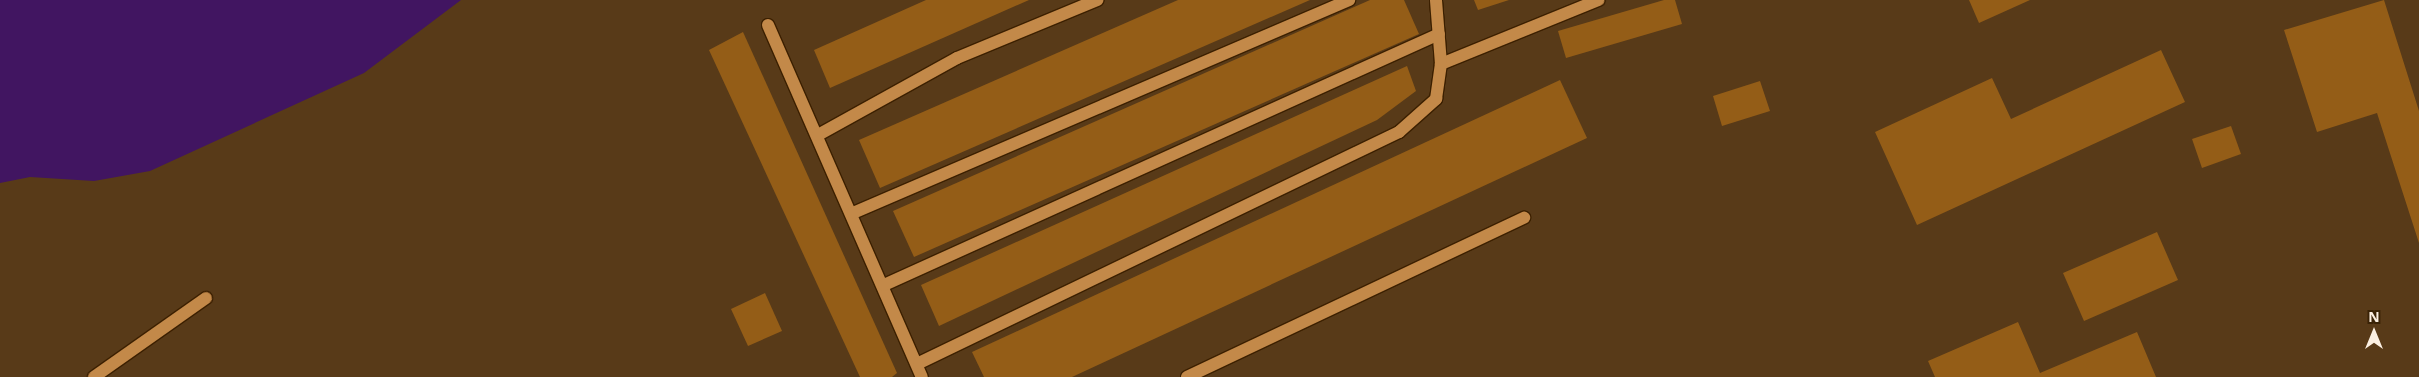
<!DOCTYPE html>
<html>
<head>
<meta charset="utf-8">
<style>
	body { margin:0 }
	#map { position:relative; width:2419px; height:377px; overflow:hidden; background:#583a18; font-family:"Open Sans",sans-serif }
	div>[style] { position:absolute }
	[style*='--x'] { left:calc(var(--x)*1px); top:calc(var(--y)*1px); width:calc(var(--w)*1px); rotate:calc(var(--a)*1deg) }
	.water>* { inset:0; background:#411561 }
	.building>* { inset:0; background:#945d17 }
	.roads { filter:drop-shadow(1px 0 #3c2000) drop-shadow(-1px 0 #3c2000) drop-shadow(0 1px #3c2000) drop-shadow(0 -1px #3c2000) }
	.minor>* { height:12px; margin:-6px; padding:0 6px; transform-origin:6px; border-radius:6px; background:#c38949 }
	span { translate:-50% -50%; white-space:nowrap; text-align:center; line-height:1.15; -webkit-text-stroke:4px #392206; paint-order:stroke }
	.north { position:absolute; left:2349px; top:307px; width:50px; height:50px; -webkit-text-stroke:4px #392206; paint-order:stroke; rotate:0deg; font-size:14px; font-weight:700; line-height:20px; text-align:center; color:#fbefe2 }
	.north::after { content:''; display:block; margin:auto; width:18px; height:22px; background:#fbefe2; clip-path:polygon(50% 0,100% 100%,50% 72%,0 100%) }
</style>
</head>
<body>
<div id="map">
	<div class="water">
		<i style="clip-path:polygon(0 0,461px 0,364px 73px,150px 171px,94px 181px,30px 177px,0 183px)"></i>
	</div>
	<div class="building">
		<i style="clip-path:polygon(926px 0,1029px 0,830px 88px,814px 50px)"></i>
		<i style="clip-path:polygon(1178px 0,1310px 0,880px 188px,859px 140px)"></i>
		<i style="clip-path:polygon(1370px 0,1404px 0,1419px 34px,914px 257px,893px 211px)"></i>
		<i style="clip-path:polygon(1474px 0,1509px 0,1478px 10px)"></i>
		<i style="clip-path:polygon(1664px 0,1675px 0,1682px 24px,1566px 58px,1558px 31px)"></i>
		<i style="clip-path:polygon(1969px 0,2030px 0,1979px 23px)"></i>
		<i style="clip-path:polygon(2384px 0,2419px 111px,2419px 243px,2377px 113px,2317px 132px,2284px 30px)"></i>
		<i style="clip-path:polygon(743px 32px,897px 373px,892px 377px,860px 377px,709px 50px)"></i>
		<i style="clip-path:polygon(2161px 50px,2185px 102px,1917px 225px,1875px 132px,1992px 78px,2011px 119px)"></i>
		<i style="clip-path:polygon(1407px 66px,1416px 91px,1377px 120px,939px 326px,921px 285px)"></i>
		<i style="clip-path:polygon(1560px 80px,1587px 138px,1072px 377px,984px 377px,972px 352px)"></i>
		<i style="clip-path:polygon(1760px 81px,1770px 111px,1722px 126px,1713px 96px)"></i>
		<i style="clip-path:polygon(2231px 126px,2241px 154px,2202px 168px,2192px 139px)"></i>
		<i style="clip-path:polygon(2157px 232px,2178px 280px,2084px 321px,2063px 273px)"></i>
		<i style="clip-path:polygon(765px 293px,782px 331px,748px 346px,731px 309px)"></i>
		<i style="clip-path:polygon(2018px 322px,2040px 373px,2137px 332px,2156px 377px,1935px 377px,1928px 361px)"></i>
	</div>
	<div class="roads">
		<div class="minor">
			<i style="--x:768;--y:25;--w:384;--a:66.4"></i>
			<i style="--x:1441;--y:64;--w:170;--a:-22.1"></i>
			<i style="--x:818;--y:135;--w:159;--a:-29"></i>
			<i style="--x:957;--y:58;--w:152;--a:-22.5"></i>
			<i style="--x:853;--y:213;--w:540;--a:-23.24"></i>
			<i style="--x:884;--y:285;--w:609;--a:-24.33"></i>
			<i style="--x:919;--y:363;--w:533;--a:-25.7"></i>
			<i style="--x:1399;--y:132;--w:50;--a:-41.7"></i>
			<i style="--x:1436;--y:99;--w:35;--a:-82"></i>
			<i style="--x:1441;--y:64;--w:64;--a:-94.5"></i>
			<i style="--x:94;--y:377;--w:137;--a:-35.2"></i>
			<i style="--x:1187;--y:377;--w:373;--a:-25.3"></i>
		</div>
	</div>
	<div class="north">N</div>
</div>
</body>
</html>
